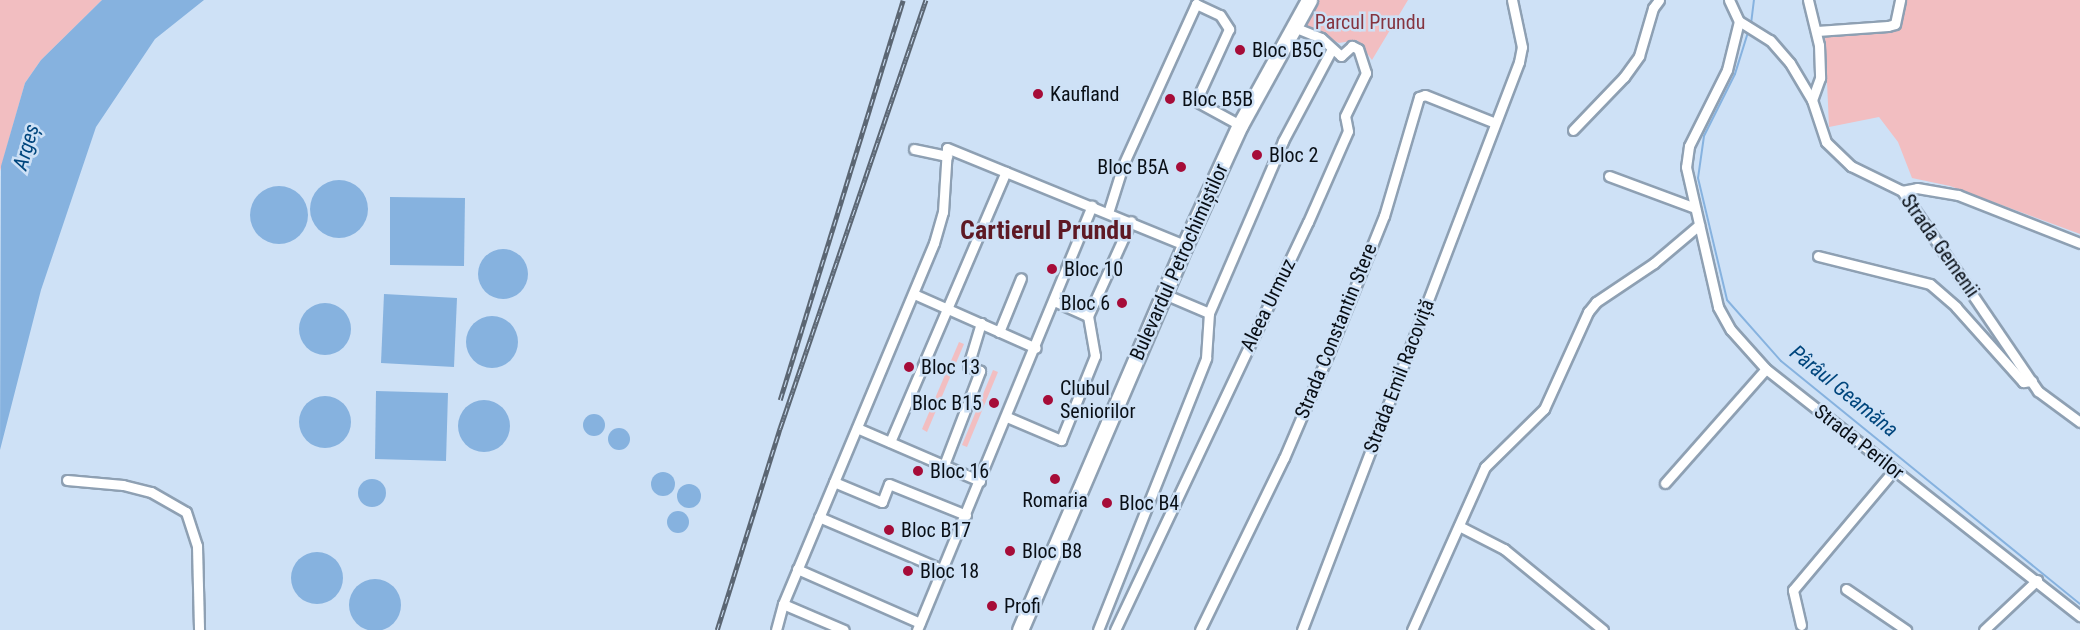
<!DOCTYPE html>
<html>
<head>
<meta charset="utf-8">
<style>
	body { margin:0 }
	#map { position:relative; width:2080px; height:630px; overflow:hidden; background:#cee1f6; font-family:"Roboto Condensed",sans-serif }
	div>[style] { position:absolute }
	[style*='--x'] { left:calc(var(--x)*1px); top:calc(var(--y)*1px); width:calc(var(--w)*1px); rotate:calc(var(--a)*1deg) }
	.green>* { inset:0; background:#f2bec1 }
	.water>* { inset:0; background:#86b2df }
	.round { border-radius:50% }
	.stream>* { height:2px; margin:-1px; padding:0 1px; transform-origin:1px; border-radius:1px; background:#86b2df }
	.roads { filter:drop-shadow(2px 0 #8ea0b3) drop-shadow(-2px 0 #8ea0b3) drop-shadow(0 2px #8ea0b3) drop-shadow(0 -2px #8ea0b3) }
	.street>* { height:9px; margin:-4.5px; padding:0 4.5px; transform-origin:4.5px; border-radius:4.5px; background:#fff }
	.primary>* { height:15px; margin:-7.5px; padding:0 7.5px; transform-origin:7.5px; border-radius:7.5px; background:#fff }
	.rail>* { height:4.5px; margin-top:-2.25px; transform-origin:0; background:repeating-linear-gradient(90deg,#cee1f6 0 7px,#5b6673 0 14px); box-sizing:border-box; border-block:2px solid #5b6673 }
	.dots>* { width:16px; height:16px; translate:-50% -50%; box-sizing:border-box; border:3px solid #cee1f6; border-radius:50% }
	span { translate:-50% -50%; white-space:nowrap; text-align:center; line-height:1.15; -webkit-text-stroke:5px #cee1f6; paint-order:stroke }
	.park-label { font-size:20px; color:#85343f }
	.poi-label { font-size:20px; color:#090f16 }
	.left { translate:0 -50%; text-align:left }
	.right { translate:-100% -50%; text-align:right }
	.street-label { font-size:20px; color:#090f16 }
	.water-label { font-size:21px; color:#00467d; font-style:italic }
	.district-label { font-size:26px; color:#5e1924; font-weight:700 }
</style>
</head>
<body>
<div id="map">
	<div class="green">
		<i style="clip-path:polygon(0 0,102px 0,41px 60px,25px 83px,0 171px)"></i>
		<i style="clip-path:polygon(1316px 0,1408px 0,1372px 60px,1357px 40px,1339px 43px,1301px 25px)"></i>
		<i style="clip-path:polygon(1904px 0,2080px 0,2080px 234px,1950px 186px,1912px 178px,1898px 142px,1879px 117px,1829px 127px,1825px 36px,1899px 26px)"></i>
		<i style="clip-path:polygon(959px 342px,964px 344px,927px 432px,922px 429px)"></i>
		<i style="clip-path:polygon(993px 370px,998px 372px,967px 447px,962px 445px)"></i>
	</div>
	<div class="water">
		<i style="clip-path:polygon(102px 0,204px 0,155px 39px,96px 127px,41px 290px,0 450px,1px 166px,25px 83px,41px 60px)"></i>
		<i class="round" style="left:310px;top:180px;width:58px;height:58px"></i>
		<i class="round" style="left:250px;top:186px;width:58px;height:58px"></i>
		<i style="clip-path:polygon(390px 197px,465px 198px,464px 266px,390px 265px)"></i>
		<i class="round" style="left:478px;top:249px;width:50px;height:50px"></i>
		<i style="clip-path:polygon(384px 294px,457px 298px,454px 367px,381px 363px)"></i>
		<i class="round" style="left:299px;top:303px;width:52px;height:52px"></i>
		<i class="round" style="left:466px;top:316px;width:52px;height:52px"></i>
		<i style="clip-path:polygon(376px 391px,448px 393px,446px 461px,375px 459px)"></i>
		<i class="round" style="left:299px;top:396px;width:52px;height:52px"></i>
		<i class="round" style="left:458px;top:400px;width:52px;height:52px"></i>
		<i class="round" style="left:583px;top:414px;width:22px;height:22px"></i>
		<i class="round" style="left:608px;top:428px;width:22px;height:22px"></i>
		<i class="round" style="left:651px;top:472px;width:24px;height:24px"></i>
		<i class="round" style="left:358px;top:479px;width:28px;height:28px"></i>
		<i class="round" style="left:677px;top:484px;width:24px;height:24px"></i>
		<i class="round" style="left:667px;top:511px;width:22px;height:22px"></i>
		<i class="round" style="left:291px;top:552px;width:52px;height:52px"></i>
		<i class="round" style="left:349px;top:579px;width:52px;height:52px"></i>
	</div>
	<div class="stream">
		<i style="--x:1751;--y:24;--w:24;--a:-83"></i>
		<i style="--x:1749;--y:29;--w:47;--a:107.3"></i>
		<i style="--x:1735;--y:74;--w:69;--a:116.6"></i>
		<i style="--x:1704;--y:136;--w:42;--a:98.1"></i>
		<i style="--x:1698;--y:178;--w:125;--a:76.6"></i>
		<i style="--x:1727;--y:300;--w:81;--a:48.5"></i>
		<i style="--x:1781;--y:361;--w:385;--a:39.1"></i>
	</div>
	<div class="roads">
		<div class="street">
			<i style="--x:1729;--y:0;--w:23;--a:65"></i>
			<i style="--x:1739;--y:21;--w:36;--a:32"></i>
			<i style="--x:1770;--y:40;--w:30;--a:49"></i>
			<i style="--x:1790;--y:63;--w:43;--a:59.3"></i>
			<i style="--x:1812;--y:100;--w:44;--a:71.6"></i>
			<i style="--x:1826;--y:142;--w:35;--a:44"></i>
			<i style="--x:1851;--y:166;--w:57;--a:26.1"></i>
			<i style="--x:1902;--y:191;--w:242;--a:55.8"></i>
			<i style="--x:2038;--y:391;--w:52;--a:36.4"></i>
			<i style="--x:1808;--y:0;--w:46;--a:76.3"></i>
			<i style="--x:1819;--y:45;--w:33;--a:88"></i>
			<i style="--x:1820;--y:78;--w:23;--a:110"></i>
			<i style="--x:1739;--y:21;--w:50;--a:103.8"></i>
			<i style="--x:1727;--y:70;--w:85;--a:116.6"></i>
			<i style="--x:1689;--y:146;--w:21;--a:98"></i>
			<i style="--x:1686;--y:167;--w:144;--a:77.1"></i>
			<i style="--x:1718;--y:307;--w:26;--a:61"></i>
			<i style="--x:1731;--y:330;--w:52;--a:48.1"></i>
			<i style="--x:1766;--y:369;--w:400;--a:38.2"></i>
			<i style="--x:1817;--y:31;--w:71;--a:-4"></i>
			<i style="--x:1888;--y:26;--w:7;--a:-16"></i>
			<i style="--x:1895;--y:24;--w:25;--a:-78"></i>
			<i style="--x:1573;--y:130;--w:74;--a:-46.1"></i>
			<i style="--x:1624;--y:77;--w:26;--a:-54"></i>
			<i style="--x:1639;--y:56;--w:50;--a:-73.7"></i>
			<i style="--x:1653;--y:8;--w:10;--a:-53"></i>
			<i style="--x:914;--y:149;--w:34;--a:12"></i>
			<i style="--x:1609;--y:176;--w:92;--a:20.4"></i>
			<i style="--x:1902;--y:191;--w:15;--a:-11"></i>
			<i style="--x:1917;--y:188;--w:42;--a:9.7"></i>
			<i style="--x:1958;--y:195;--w:131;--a:21.5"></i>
			<i style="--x:1108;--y:213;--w:50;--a:-72.6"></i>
			<i style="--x:1123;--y:165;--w:177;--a:-65.6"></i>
			<i style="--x:1196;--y:4;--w:26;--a:25"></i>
			<i style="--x:1220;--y:15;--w:17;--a:57"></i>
			<i style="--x:1229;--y:29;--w:79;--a:114.6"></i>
			<i style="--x:1196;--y:101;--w:50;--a:28.6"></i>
			<i style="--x:1818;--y:256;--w:115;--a:14"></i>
			<i style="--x:1930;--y:284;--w:35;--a:41"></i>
			<i style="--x:1956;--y:307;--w:101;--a:48.2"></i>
			<i style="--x:2023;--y:382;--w:9;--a:-6"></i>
			<i style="--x:914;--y:294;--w:133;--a:23.9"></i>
			<i style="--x:1056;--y:302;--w:35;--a:24"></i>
			<i style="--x:1209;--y:313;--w:187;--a:-66.7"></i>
			<i style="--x:1283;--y:141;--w:104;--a:-62"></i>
			<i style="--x:999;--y:332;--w:58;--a:-67.8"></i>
			<i style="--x:1007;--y:417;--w:59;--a:23.1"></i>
			<i style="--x:1061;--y:440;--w:91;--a:-68"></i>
			<i style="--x:1095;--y:356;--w:41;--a:-99.9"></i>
			<i style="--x:1088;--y:316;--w:104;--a:-65.6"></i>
			<i style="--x:857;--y:428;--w:134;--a:23.3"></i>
			<i style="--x:890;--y:442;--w:294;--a:-66.8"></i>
			<i style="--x:944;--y:465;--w:101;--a:-69"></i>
			<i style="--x:980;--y:371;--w:13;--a:-157"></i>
			<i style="--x:968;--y:366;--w:45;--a:-73.2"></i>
			<i style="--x:67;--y:480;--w:56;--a:5.1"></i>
			<i style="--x:123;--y:485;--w:29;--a:14"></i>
			<i style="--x:151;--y:492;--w:40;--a:29.7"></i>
			<i style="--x:186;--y:512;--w:36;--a:72"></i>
			<i style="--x:197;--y:546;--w:84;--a:88.6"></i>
			<i style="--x:834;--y:482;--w:52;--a:22.6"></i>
			<i style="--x:882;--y:502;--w:19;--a:-69"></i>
			<i style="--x:889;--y:484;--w:83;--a:21.9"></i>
			<i style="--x:1665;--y:483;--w:152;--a:-48.5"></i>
			<i style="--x:819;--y:517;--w:135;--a:23.1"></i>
			<i style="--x:1459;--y:526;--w:51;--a:27.1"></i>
			<i style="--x:1504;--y:549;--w:128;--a:39.3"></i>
			<i style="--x:797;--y:569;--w:134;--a:23.7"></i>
			<i style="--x:1846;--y:589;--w:73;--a:34.3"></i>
			<i style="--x:783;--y:604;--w:66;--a:23.1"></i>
			<i style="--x:1801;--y:625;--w:36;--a:-103"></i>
			<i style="--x:1793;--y:590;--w:157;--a:-49.9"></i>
			<i style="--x:776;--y:630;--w:27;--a:-75"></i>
			<i style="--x:783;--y:604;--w:391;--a:-67.3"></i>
			<i style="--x:934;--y:243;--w:32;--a:-74"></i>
			<i style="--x:943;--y:212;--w:64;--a:-86.4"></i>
			<i style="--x:947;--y:148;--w:257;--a:22.2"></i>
			<i style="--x:917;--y:630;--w:459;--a:-67.6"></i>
			<i style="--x:1098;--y:630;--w:293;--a:-68.3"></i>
			<i style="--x:1206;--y:358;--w:45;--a:-86.2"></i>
			<i style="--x:1209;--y:313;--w:49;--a:-157.1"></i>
			<i style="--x:1115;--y:630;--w:451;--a:-64.7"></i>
			<i style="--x:1308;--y:222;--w:99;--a:-66.3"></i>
			<i style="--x:1348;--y:131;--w:15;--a:-101"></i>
			<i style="--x:1345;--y:116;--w:48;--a:-64"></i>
			<i style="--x:1366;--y:73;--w:25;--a:-108"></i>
			<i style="--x:1358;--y:49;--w:7;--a:-153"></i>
			<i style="--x:1352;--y:46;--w:15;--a:138"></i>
			<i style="--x:1341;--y:56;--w:27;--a:-138"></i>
			<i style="--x:1321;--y:38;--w:29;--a:-158"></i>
			<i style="--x:1200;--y:630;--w:191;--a:-64"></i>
			<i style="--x:1284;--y:458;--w:112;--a:-66.9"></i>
			<i style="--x:1328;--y:355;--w:150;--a:-68.1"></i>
			<i style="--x:1384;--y:216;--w:124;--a:-73.6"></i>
			<i style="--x:1419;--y:97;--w:6;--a:-18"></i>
			<i style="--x:1425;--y:95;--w:73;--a:21.7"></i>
			<i style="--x:1302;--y:630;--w:608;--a:-69.09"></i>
			<i style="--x:1519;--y:62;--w:15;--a:-79"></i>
			<i style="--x:1522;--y:47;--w:48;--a:-102"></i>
			<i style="--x:1412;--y:630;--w:179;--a:-65.9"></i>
			<i style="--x:1485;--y:467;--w:83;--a:-44.5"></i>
			<i style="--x:1544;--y:409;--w:107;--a:-65.6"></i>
			<i style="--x:1588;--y:312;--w:13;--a:-51"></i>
			<i style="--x:1596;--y:302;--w:70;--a:-33.9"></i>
			<i style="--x:1654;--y:263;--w:59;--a:-40.2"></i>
			<i style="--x:1984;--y:630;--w:73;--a:-43.3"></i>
		</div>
		<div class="primary">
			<i style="--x:1020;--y:630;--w:419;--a:-66.8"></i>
			<i style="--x:1185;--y:245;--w:132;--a:-65.4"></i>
			<i style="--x:1240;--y:125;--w:143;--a:-61.1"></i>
		</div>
	</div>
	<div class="rail">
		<i style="--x:780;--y:400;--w:418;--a:-72.9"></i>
		<i style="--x:717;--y:630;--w:212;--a:-72.7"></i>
		<i style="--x:780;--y:428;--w:452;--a:-71.2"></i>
	</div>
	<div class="dots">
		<i style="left:1240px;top:50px;background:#a60c38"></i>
		<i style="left:1038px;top:94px;background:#a60c38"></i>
		<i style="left:1170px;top:99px;background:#a60c38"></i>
		<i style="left:1257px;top:155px;background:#a60c38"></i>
		<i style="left:1181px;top:167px;background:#a60c38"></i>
		<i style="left:1052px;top:269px;background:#a60c38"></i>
		<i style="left:1122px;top:303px;background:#a60c38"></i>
		<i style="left:909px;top:367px;background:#a60c38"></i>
		<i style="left:1048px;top:400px;background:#a60c38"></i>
		<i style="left:994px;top:403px;background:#a60c38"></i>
		<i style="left:918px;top:471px;background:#a60c38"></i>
		<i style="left:1055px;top:479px;background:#a60c38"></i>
		<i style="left:1107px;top:503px;background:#a60c38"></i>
		<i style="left:889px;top:530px;background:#a60c38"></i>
		<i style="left:1010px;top:551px;background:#a60c38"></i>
		<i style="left:908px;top:571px;background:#a60c38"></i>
		<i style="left:992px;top:606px;background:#a60c38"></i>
	</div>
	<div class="park-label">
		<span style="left:1370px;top:22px">Parcul Prundu</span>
	</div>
	<div class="poi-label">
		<span class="left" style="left:1252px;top:50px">Bloc B5C</span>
		<span class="left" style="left:1050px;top:94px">Kaufland</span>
		<span class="left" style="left:1182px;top:99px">Bloc B5B</span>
		<span class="left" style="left:1269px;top:155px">Bloc 2</span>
		<span class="right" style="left:1169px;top:167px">Bloc B5A</span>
		<span class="left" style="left:1064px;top:269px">Bloc 10</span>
		<span class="right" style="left:1110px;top:303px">Bloc 6</span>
		<span class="left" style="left:921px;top:367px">Bloc 13</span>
		<span class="left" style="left:1060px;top:400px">Clubul<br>Seniorilor</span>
		<span class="right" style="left:982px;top:403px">Bloc B15</span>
		<span class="left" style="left:930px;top:471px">Bloc 16</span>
		<span style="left:1055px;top:500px">Romaria</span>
		<span class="left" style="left:1119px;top:503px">Bloc B4</span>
		<span class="left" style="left:901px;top:530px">Bloc B17</span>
		<span class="left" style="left:1022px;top:551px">Bloc B8</span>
		<span class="left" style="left:920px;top:571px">Bloc 18</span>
		<span class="left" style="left:1004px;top:606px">Profi</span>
	</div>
	<div class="street-label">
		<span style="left:1940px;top:246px;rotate:55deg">Strada Gemenii</span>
		<span style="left:1179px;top:262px;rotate:-66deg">Bulevardul Petrochimiștilor</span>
		<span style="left:1268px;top:305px;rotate:-64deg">Aleea Urmuz</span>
		<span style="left:1336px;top:331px;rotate:-68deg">Strada Constantin Stere</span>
		<span style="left:1399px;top:376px;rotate:-69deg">Strada Emil Racoviță</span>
		<span style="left:1859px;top:442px;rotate:38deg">Strada Perilor</span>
	</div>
	<div class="water-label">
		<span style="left:26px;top:147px;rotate:-74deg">Argeș</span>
		<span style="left:1844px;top:391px;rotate:39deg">Pârâul Geamăna</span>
	</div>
	<div class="district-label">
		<span style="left:1046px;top:231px">Cartierul Prundu</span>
	</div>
</div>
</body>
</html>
